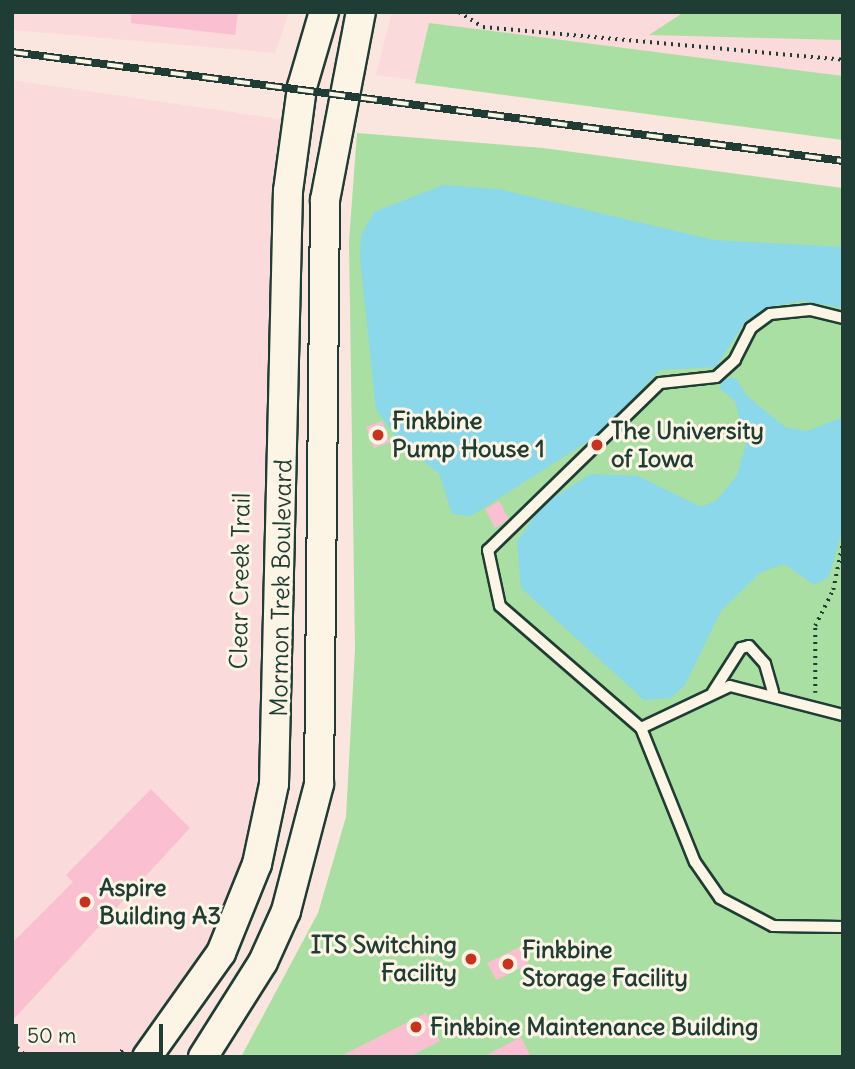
<!DOCTYPE html>
<html>
<head>
<meta charset="utf-8">
<style>
	body { margin:0 }
	#map { position:relative; width:855px; height:1069px; overflow:hidden; background:#fbe5df; font-family:Delius,sans-serif }
	div>[style] { position:absolute }
	[style*='--x'] { left:calc(var(--x)*1px); top:calc(var(--y)*1px); width:calc(var(--w)*1px); rotate:calc(var(--a)*1deg) }
	.built>* { inset:0; background:#fbdadb }
	.green>* { inset:0; background:#a9dfa2 }
	.water>* { inset:0; background:#8ad8e9 }
	.building>* { inset:0; background:#fac0d2 }
	.path>* { height:3.5px; margin-top:-1.75px; transform-origin:0; background:repeating-linear-gradient(90deg,#1f3d34 0 2px,transparent 0 7px) }
	.roads { filter:drop-shadow(2px 0 #1f3d34) drop-shadow(-2px 0 #1f3d34) drop-shadow(0 2px #1f3d34) drop-shadow(0 -2px #1f3d34) }
	.service>* { height:10px; margin:-5px; padding:0 5px; transform-origin:5px; border-radius:5px; background:#fcf5e5 }
	.secondary>* { height:28px; margin:-14px; padding:0 14px; transform-origin:14px; border-radius:14px; background:#fcf5e5 }
	.rail>* { height:8px; margin-top:-4px; transform-origin:0; background:repeating-linear-gradient(90deg,#fcf5e5 0 16px,#1f3d34 0 32px); box-sizing:border-box; border-block:2px solid #1f3d34 }
	.dots>* { width:19px; height:19px; translate:-50% -50%; box-sizing:border-box; border:4px solid #fcf5e5; border-radius:50% }
	span { translate:-50% -50%; white-space:nowrap; text-align:center; line-height:1.15; -webkit-text-stroke:6px #fcf5e5; paint-order:stroke }
	.poi-label { font-size:24px; color:#1f3d34; font-weight:700 }
	.left { translate:0 -50%; text-align:left }
	.right { translate:-100% -50%; text-align:right }
	.street-label { font-size:24px; color:#1f3d34 }
	.frame { position:absolute; inset:0; border:14px solid #1f3d34; pointer-events:none }
	.scale { position:absolute; left:14px; top:1024px; width:149px; height:32px; box-sizing:border-box; border:4px solid #1f3d34; border-top:0; padding-left:9px; font-size:21px; line-height:24px; white-space:nowrap; color:#1f3d34; -webkit-text-stroke:5px #fcf5e5; paint-order:stroke }
</style>
</head>
<body>
<div id="map">
	<div class="built">
		<i style="clip-path:polygon(12px 12px,289px 12px,275px 53px,12px 30px)"></i>
		<i style="clip-path:polygon(392px 12px,843px 12px,843px 135px,376px 75px)"></i>
		<i style="clip-path:polygon(12px 80px,286px 120px,268px 749px,240px 880px,194px 977px,134px 1057px,12px 1057px)"></i>
	</div>
	<div class="green">
		<i style="clip-path:polygon(684px 12px,843px 12px,843px 40px,649px 35px)"></i>
		<i style="clip-path:polygon(429px 23px,843px 76px,843px 140px,415px 83px)"></i>
		<i style="clip-path:polygon(357px 133px,543px 148px,843px 188px,843px 1057px,241px 1057px,318px 913px,346px 817px,355px 649px,349px 241px)"></i>
	</div>
	<div class="water">
		<i style="clip-path:polygon(443px 185px,498px 189px,714px 240px,843px 247px,843px 308px,804px 301px,768px 307px,745px 322px,716px 367px,660px 370px,598px 435px,471px 516px,452px 514px,439px 473px,405px 448px,376px 410px,360px 258px,361px 235px,374px 212px)"></i>
		<i style="clip-path:polygon(725px 378px,736px 378px,747px 396px,785px 427px,807px 431px,843px 417px,843px 528px,829px 577px,814px 585px,784px 564px,761px 572px,721px 611px,685px 685px,671px 698px,644px 700px,521px 588px,517px 542px,543px 504px,591px 474px,638px 476px,701px 507px,717px 500px,737px 475px,746px 445px,735px 401px,719px 388px)"></i>
	</div>
	<div class="building">
		<i style="clip-path:polygon(131px 12px,238px 12px,235px 35px,131px 23px)"></i>
		<i style="clip-path:polygon(382px 421px,390px 442px,374px 448px,366px 427px)"></i>
		<i style="clip-path:polygon(499px 501px,509px 519px,495px 528px,485px 509px)"></i>
		<i style="clip-path:polygon(151px 789px,190px 828px,12px 1021px,12px 943px,73px 882px,66px 875px)"></i>
		<i style="clip-path:polygon(520px 947px,529px 964px,496px 980px,487px 963px)"></i>
		<i style="clip-path:polygon(426px 1013px,440px 1041px,409px 1057px,339px 1057px)"></i>
		<i style="clip-path:polygon(521px 1037px,531px 1057px,483px 1057px)"></i>
	</div>
	<div class="path">
		<i style="--x:459;--y:12;--w:28;--a:32"></i>
		<i style="--x:483;--y:27;--w:362;--a:5.2"></i>
		<i style="--x:815;--y:693;--w:67;--a:-90"></i>
		<i style="--x:815;--y:626;--w:40;--a:-63.4"></i>
		<i style="--x:833;--y:590;--w:50;--a:-78.5"></i>
		<i style="--x:12;--y:1043;--w:21;--a:43"></i>
		<i style="--x:116;--y:1057;--w:12;--a:-48"></i>
	</div>
	<div class="roads">
		<div class="service">
			<i style="--x:843;--y:318;--w:34;--a:-166"></i>
			<i style="--x:810;--y:310;--w:40;--a:174.3"></i>
			<i style="--x:770;--y:314;--w:24;--a:144"></i>
			<i style="--x:751;--y:328;--w:36;--a:117"></i>
			<i style="--x:735;--y:360;--w:25;--a:138"></i>
			<i style="--x:716;--y:377;--w:56;--a:173.9"></i>
			<i style="--x:660;--y:383;--w:240;--a:135.8"></i>
			<i style="--x:488;--y:550;--w:57;--a:77.9"></i>
			<i style="--x:500;--y:606;--w:186;--a:40.9"></i>
			<i style="--x:641;--y:728;--w:144;--a:68.1"></i>
			<i style="--x:695;--y:862;--w:44;--a:55.2"></i>
			<i style="--x:720;--y:898;--w:60;--a:27.8"></i>
			<i style="--x:773;--y:926;--w:70;--a:0.8"></i>
			<i style="--x:713;--y:692;--w:52;--a:-57.5"></i>
			<i style="--x:741;--y:648;--w:8;--a:-14"></i>
			<i style="--x:749;--y:646;--w:24;--a:48"></i>
			<i style="--x:765;--y:664;--w:29;--a:74"></i>
			<i style="--x:641;--y:728;--w:98;--a:-25.3"></i>
			<i style="--x:730;--y:686;--w:117;--a:14.4"></i>
		</div>
		<div class="secondary">
			<i style="--x:147;--y:1057;--w:128;--a:-54.6"></i>
			<i style="--x:221;--y:953;--w:96;--a:-68"></i>
			<i style="--x:257;--y:864;--w:82;--a:-78"></i>
			<i style="--x:274;--y:784;--w:593;--a:-88.65"></i>
			<i style="--x:288;--y:191;--w:105;--a:-82.3"></i>
			<i style="--x:302;--y:87;--w:78;--a:-73.7"></i>
			<i style="--x:203;--y:1057;--w:112;--a:-57.7"></i>
			<i style="--x:263;--y:962;--w:56;--a:-65.7"></i>
			<i style="--x:286;--y:911;--w:131;--a:-75.4"></i>
			<i style="--x:319;--y:784;--w:584;--a:-89.41"></i>
			<i style="--x:325;--y:200;--w:191;--a:-79.2"></i>
		</div>
	</div>
	<div class="rail">
		<i style="--x:12;--y:52;--w:838;--a:7.47"></i>
	</div>
	<div class="dots">
		<i style="left:378px;top:435px;background:#c8321e"></i>
		<i style="left:597px;top:445px;background:#c8321e"></i>
		<i style="left:85px;top:902px;background:#c8321e"></i>
		<i style="left:471px;top:959px;background:#c8321e"></i>
		<i style="left:508px;top:964px;background:#c8321e"></i>
		<i style="left:416px;top:1027px;background:#c8321e"></i>
	</div>
	<div class="poi-label">
		<span class="left" style="left:392px;top:435px">Finkbine<br>Pump House 1</span>
		<span class="left" style="left:611px;top:445px">The University<br>of Iowa</span>
		<span class="left" style="left:99px;top:902px">Aspire<br>Building A3</span>
		<span class="right" style="left:457px;top:959px">ITS Switching<br>Facility</span>
		<span class="left" style="left:522px;top:964px">Finkbine<br>Storage Facility</span>
		<span class="left" style="left:430px;top:1027px">Finkbine Maintenance Building</span>
	</div>
	<div class="street-label">
		<span style="left:240px;top:581px;rotate:-89deg">Clear Creek Trail</span>
		<span style="left:281px;top:588px;rotate:-89deg">Mormon Trek Boulevard</span>
	</div>
	<div class="frame"></div>
	<div class="scale">50 m</div>
</div>
</body>
</html>
